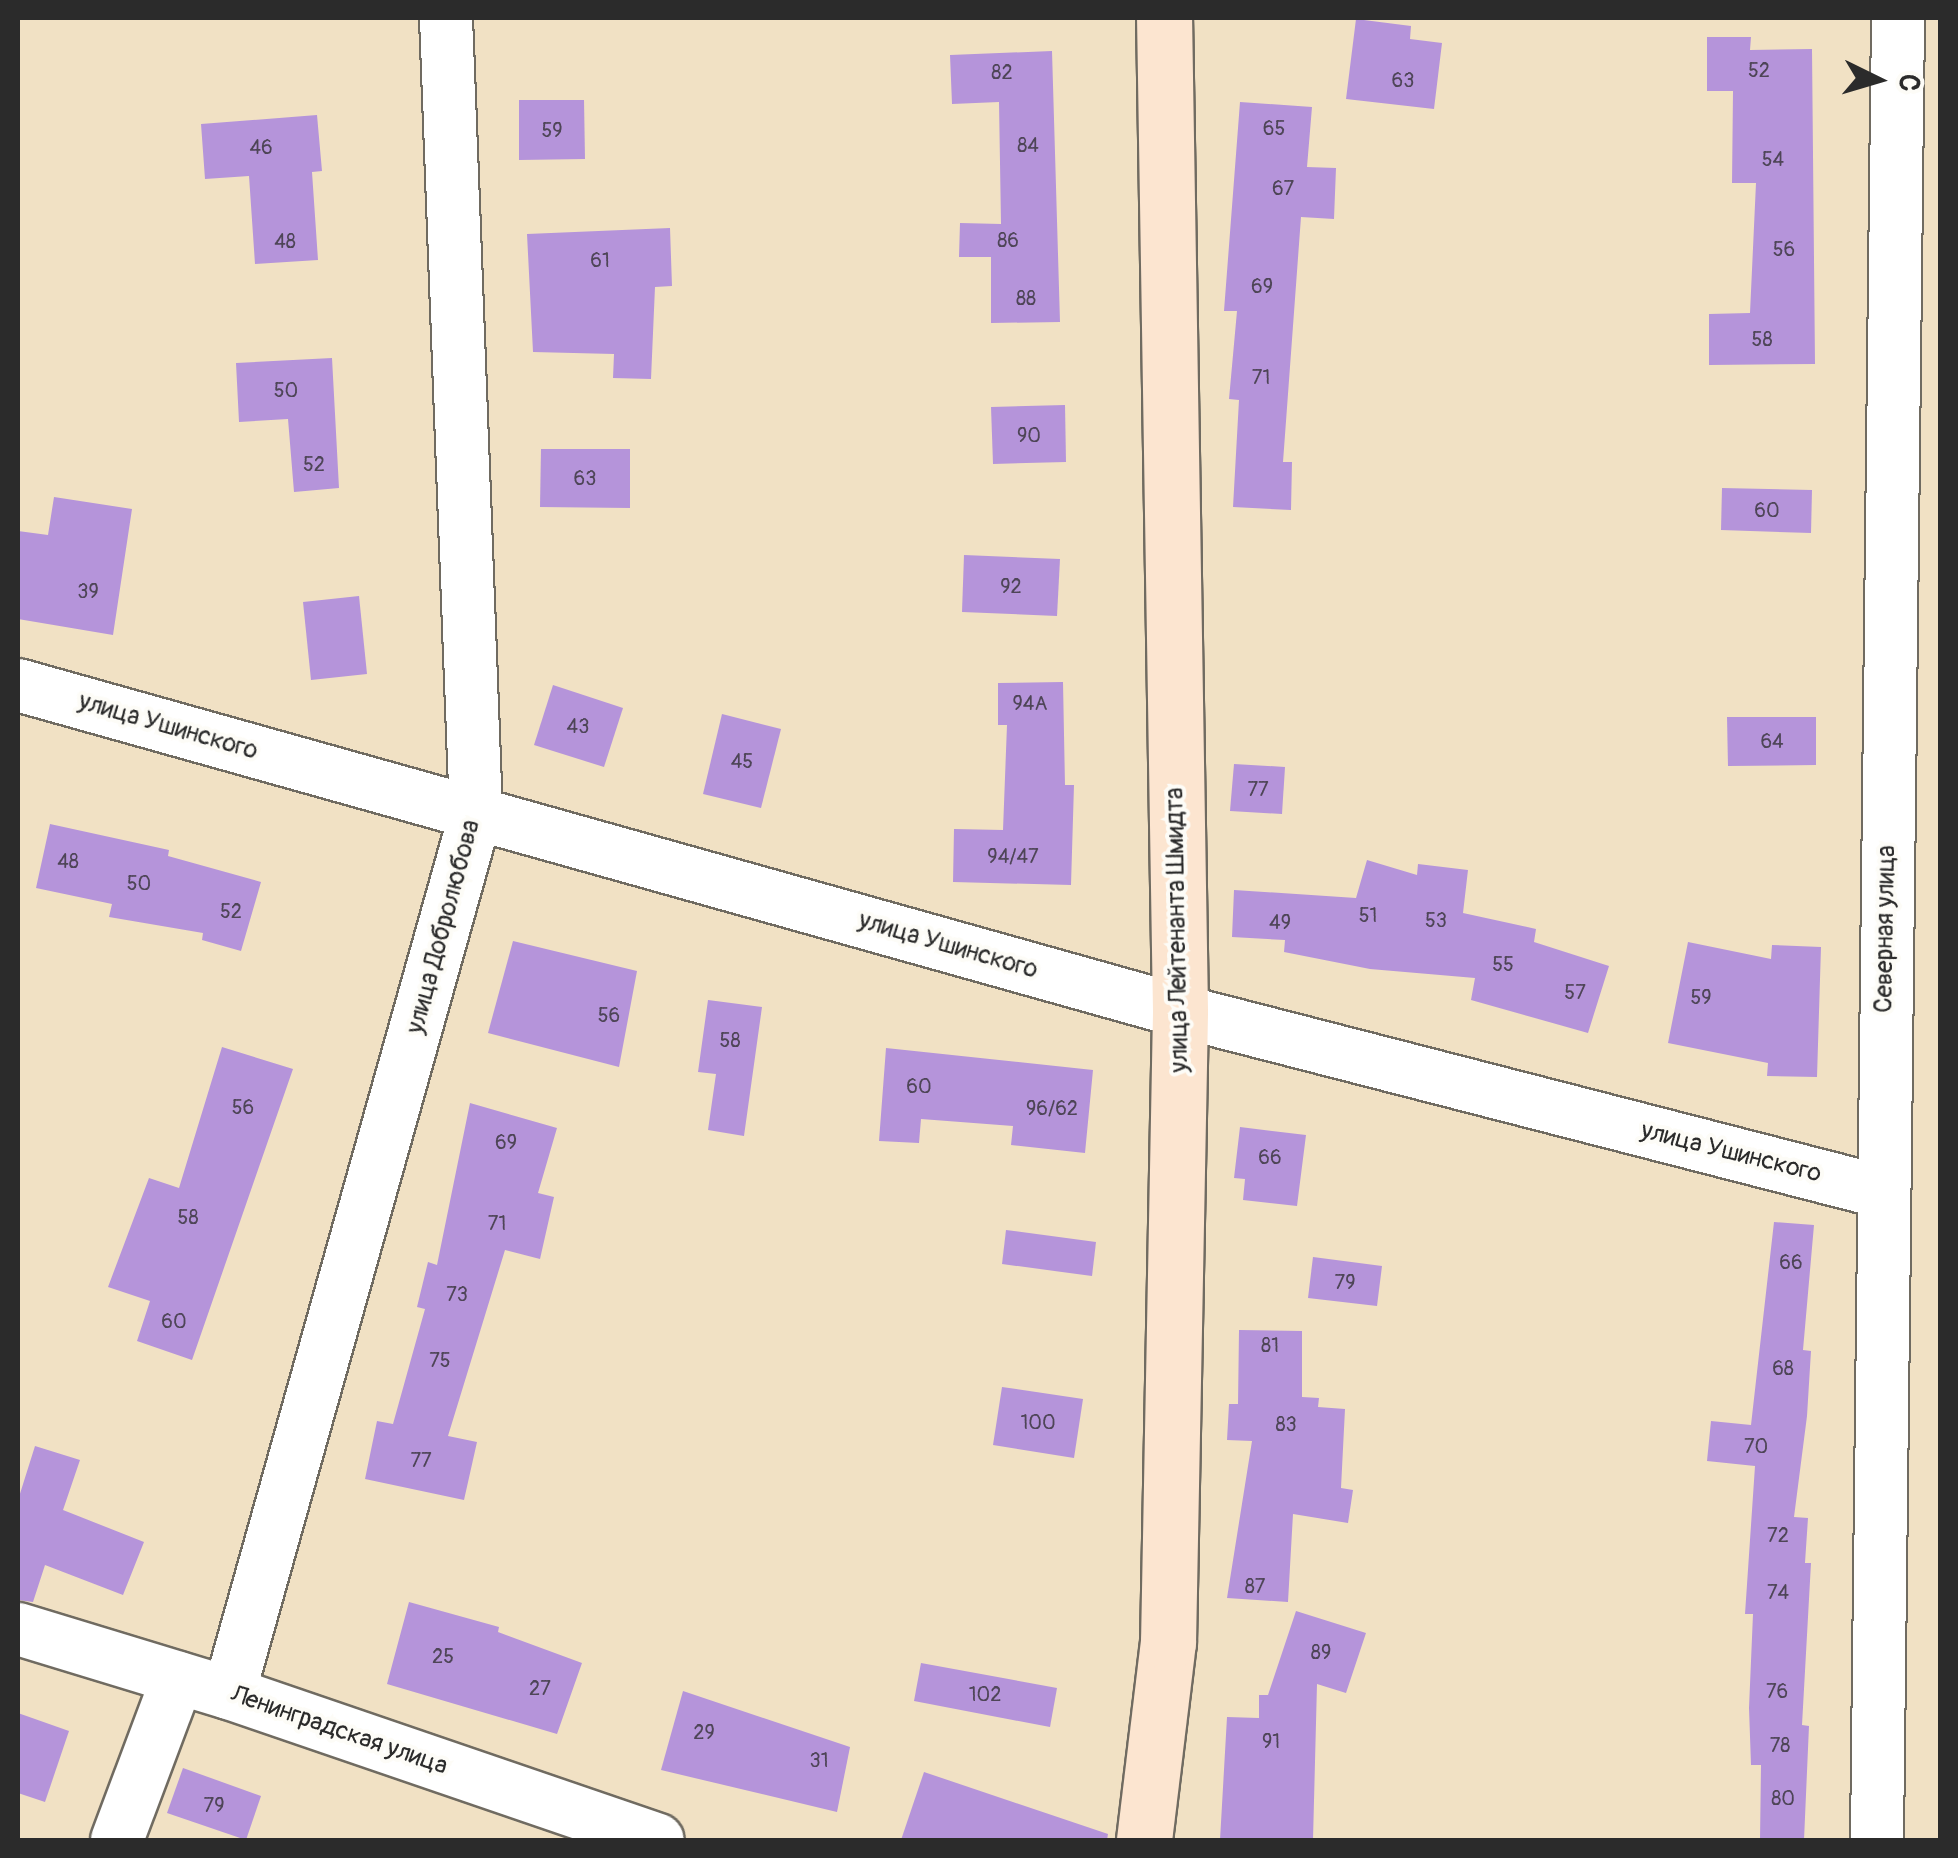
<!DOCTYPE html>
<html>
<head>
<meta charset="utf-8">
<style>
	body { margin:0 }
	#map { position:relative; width:1958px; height:1858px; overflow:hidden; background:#f1e1c4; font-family:Pangolin,sans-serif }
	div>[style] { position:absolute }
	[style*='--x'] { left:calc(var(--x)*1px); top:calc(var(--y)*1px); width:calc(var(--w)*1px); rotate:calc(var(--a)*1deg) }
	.building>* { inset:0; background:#b594da }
	.roads { filter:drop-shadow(2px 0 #706b61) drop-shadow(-2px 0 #706b61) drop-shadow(0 2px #706b61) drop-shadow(0 -2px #706b61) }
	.minor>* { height:52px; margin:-26px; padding:0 26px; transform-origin:26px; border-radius:26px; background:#fff }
	.secondary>* { height:55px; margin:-27.5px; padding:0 27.5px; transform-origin:27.5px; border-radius:27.5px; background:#fce5d0 }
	span { translate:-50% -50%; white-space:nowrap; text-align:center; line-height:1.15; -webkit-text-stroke:8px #fdfcf7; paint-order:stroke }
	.number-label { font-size:20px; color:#4e4557 }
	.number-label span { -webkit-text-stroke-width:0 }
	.street-label { font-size:25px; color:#2b2b2b }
	.frame { position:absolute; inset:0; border:20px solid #2b2b2b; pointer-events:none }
	.north { position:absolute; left:1828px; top:30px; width:100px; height:100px; -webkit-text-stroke:8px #fdfcf7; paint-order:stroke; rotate:95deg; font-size:28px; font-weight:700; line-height:40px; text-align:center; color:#2b2b2b }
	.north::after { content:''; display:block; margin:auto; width:35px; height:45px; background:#2b2b2b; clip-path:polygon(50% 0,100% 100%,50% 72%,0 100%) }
</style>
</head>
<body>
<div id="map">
	<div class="building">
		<i style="clip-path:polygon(1356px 19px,1411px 26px,1410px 39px,1442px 43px,1434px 109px,1346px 99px)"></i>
		<i style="clip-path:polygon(1707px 37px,1751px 37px,1750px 50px,1812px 49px,1815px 364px,1709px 365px,1709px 314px,1750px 313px,1756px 183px,1732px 183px,1733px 91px,1707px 91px)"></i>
		<i style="clip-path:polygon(1052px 51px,1060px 322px,991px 323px,991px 257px,959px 257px,960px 223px,1001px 224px,999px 102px,952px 104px,950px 55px)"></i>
		<i style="clip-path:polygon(519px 100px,584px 100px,585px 159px,519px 160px)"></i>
		<i style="clip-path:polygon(1240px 102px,1312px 107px,1307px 167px,1336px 168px,1334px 219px,1301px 217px,1283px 462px,1292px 462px,1291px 510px,1233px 507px,1239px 400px,1229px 399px,1237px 311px,1224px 311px)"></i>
		<i style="clip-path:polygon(317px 115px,322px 171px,312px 172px,318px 260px,255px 264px,249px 176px,205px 179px,201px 124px)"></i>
		<i style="clip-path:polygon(670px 228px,672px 286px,655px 287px,651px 379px,613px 378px,614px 354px,533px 352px,527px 234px)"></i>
		<i style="clip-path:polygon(332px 358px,339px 488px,294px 492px,288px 419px,239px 422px,236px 363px)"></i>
		<i style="clip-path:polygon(1065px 405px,1066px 462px,993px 464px,991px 407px)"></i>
		<i style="clip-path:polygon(541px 449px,630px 449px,630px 508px,540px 507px)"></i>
		<i style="clip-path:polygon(1722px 488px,1812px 490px,1811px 533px,1721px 530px)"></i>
		<i style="clip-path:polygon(54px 497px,132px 509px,113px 635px,18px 619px,18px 531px,48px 535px)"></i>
		<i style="clip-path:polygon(964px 555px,1060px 559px,1057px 616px,962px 612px)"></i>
		<i style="clip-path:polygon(359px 596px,367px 674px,311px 680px,303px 602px)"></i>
		<i style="clip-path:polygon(1063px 682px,1065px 785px,1074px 785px,1071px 885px,953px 882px,954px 829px,1003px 830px,1007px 725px,998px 725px,998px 683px)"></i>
		<i style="clip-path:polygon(553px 685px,623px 708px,604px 767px,534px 745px)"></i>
		<i style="clip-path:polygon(722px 714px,781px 729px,761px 808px,703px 794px)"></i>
		<i style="clip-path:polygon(1727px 717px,1816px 717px,1816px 765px,1728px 766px)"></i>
		<i style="clip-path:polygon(1234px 764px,1285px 767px,1282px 814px,1230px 811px)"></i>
		<i style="clip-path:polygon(50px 824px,169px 850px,168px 856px,261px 882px,241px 951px,202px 940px,203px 933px,109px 917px,112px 904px,36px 888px)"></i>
		<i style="clip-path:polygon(1367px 860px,1417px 875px,1418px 864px,1468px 870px,1463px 913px,1536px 929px,1534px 942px,1609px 966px,1588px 1033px,1471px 1000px,1475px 978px,1370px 969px,1284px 952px,1285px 940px,1232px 937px,1234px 890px,1356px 898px)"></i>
		<i style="clip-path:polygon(513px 941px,637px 971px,619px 1067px,488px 1033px)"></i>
		<i style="clip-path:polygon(1688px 942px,1771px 959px,1772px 945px,1821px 947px,1817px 1077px,1767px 1076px,1768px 1063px,1668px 1043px)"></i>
		<i style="clip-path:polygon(708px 1000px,762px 1007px,744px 1136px,708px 1130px,716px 1074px,698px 1072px)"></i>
		<i style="clip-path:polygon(222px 1047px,293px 1069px,192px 1360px,137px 1341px,150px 1301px,108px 1287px,149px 1178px,179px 1188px)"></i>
		<i style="clip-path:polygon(886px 1048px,1093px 1070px,1085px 1153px,1011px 1145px,1013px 1126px,921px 1119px,919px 1143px,879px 1141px)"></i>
		<i style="clip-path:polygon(470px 1103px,557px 1128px,538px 1193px,554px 1197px,540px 1259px,505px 1250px,448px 1436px,477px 1442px,464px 1500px,365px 1479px,377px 1421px,393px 1424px,425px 1309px,417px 1307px,428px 1262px,437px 1265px)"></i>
		<i style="clip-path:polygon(1240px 1127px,1306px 1135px,1297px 1206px,1243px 1200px,1245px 1179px,1234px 1178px)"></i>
		<i style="clip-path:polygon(1774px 1222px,1814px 1225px,1803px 1350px,1811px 1351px,1807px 1416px,1794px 1517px,1808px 1518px,1805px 1563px,1811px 1563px,1802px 1725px,1809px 1726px,1804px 1840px,1760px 1840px,1761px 1765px,1751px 1765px,1749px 1708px,1753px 1614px,1745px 1614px,1755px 1466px,1707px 1461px,1711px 1421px,1751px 1425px)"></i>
		<i style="clip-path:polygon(1006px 1230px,1096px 1242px,1092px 1276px,1002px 1264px)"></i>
		<i style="clip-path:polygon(1313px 1257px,1382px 1266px,1377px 1306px,1308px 1298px)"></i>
		<i style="clip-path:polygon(1239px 1330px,1302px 1331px,1302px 1397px,1319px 1398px,1318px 1407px,1345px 1409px,1341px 1488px,1353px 1490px,1348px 1523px,1293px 1514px,1288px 1602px,1227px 1598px,1252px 1441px,1227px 1440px,1229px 1404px,1238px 1404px)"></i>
		<i style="clip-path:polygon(1002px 1387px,1083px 1399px,1074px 1458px,993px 1445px)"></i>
		<i style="clip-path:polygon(35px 1446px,80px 1460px,63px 1510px,144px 1542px,123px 1595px,45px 1565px,33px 1602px,18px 1600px,18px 1500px)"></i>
		<i style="clip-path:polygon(409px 1602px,499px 1627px,498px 1632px,582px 1663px,557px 1734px,387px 1684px)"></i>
		<i style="clip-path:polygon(1296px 1611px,1366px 1633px,1346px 1693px,1317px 1684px,1313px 1840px,1220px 1840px,1227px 1717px,1259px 1718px,1259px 1695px,1268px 1695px)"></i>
		<i style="clip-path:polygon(921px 1663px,1057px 1688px,1050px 1727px,914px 1701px)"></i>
		<i style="clip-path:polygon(683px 1691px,850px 1747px,837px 1812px,661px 1770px)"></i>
		<i style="clip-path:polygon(18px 1713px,69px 1731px,45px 1802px,18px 1793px)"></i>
		<i style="clip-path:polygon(183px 1768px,261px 1796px,246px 1840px,167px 1813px)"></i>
		<i style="clip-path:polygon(924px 1772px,1108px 1834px,1107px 1840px,901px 1840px)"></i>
	</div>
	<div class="roads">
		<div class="minor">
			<i style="--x:18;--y:685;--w:1207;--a:15.67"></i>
			<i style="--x:1180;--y:1011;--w:726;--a:14.44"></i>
			<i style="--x:18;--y:1629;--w:220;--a:16.9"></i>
			<i style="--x:229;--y:1693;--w:453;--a:18.9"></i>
			<i style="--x:229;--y:1693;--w:914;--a:-74.32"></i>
			<i style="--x:476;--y:813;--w:796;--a:-92.16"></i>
			<i style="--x:117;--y:1840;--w:173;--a:-69.4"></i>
			<i style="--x:1877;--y:1840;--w:1822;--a:-89.34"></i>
		</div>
		<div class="secondary">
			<i style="--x:1144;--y:1840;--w:198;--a:-83.1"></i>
			<i style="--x:1168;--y:1643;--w:632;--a:-88.91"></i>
			<i style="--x:1180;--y:1011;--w:993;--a:-90.92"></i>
		</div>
	</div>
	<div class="number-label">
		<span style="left:1759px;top:70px">52</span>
		<span style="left:1002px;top:72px">82</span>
		<span style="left:1403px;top:80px">63</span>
		<span style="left:1274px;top:128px">65</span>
		<span style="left:552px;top:130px">59</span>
		<span style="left:1028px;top:145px">84</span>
		<span style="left:261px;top:147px">46</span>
		<span style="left:1773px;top:159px">54</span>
		<span style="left:1283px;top:188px">67</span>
		<span style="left:1008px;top:240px">86</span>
		<span style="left:285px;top:241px">48</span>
		<span style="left:1784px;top:249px">56</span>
		<span style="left:600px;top:260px">61</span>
		<span style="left:1262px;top:286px">69</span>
		<span style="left:1026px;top:298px">88</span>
		<span style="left:1762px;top:339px">58</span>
		<span style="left:1261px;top:377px">71</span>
		<span style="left:286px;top:390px">50</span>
		<span style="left:1029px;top:435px">90</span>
		<span style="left:314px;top:464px">52</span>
		<span style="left:585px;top:478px">63</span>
		<span style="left:1767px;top:510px">60</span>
		<span style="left:1011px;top:586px">92</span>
		<span style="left:88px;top:591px">39</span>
		<span style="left:1030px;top:703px">94А</span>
		<span style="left:578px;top:726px">43</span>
		<span style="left:1772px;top:741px">64</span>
		<span style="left:742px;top:761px">45</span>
		<span style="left:1258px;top:789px">77</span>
		<span style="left:1013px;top:856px">94/47</span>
		<span style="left:68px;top:861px">48</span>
		<span style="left:139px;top:883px">50</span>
		<span style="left:231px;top:911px">52</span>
		<span style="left:1368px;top:915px">51</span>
		<span style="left:1436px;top:920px">53</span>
		<span style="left:1280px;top:922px">49</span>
		<span style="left:1503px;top:964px">55</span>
		<span style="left:1575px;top:992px">57</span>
		<span style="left:1701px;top:997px">59</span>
		<span style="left:609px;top:1015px">56</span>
		<span style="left:730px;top:1040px">58</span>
		<span style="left:919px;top:1086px">60</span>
		<span style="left:243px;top:1107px">56</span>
		<span style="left:1052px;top:1108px">96/62</span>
		<span style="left:506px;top:1142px">69</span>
		<span style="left:1270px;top:1157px">66</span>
		<span style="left:188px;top:1217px">58</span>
		<span style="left:497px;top:1223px">71</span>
		<span style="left:1791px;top:1262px">66</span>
		<span style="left:1345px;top:1282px">79</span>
		<span style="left:457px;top:1294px">73</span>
		<span style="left:174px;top:1321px">60</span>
		<span style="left:1270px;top:1345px">81</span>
		<span style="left:440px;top:1360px">75</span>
		<span style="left:1783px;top:1368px">68</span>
		<span style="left:1038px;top:1422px">100</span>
		<span style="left:1286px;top:1424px">83</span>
		<span style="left:1756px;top:1446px">70</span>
		<span style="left:421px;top:1460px">77</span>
		<span style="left:1778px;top:1535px">72</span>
		<span style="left:1255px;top:1586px">87</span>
		<span style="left:1778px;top:1592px">74</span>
		<span style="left:1321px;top:1652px">89</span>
		<span style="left:443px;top:1656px">25</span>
		<span style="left:540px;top:1688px">27</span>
		<span style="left:1777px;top:1691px">76</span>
		<span style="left:985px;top:1694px">102</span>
		<span style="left:704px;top:1732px">29</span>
		<span style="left:1271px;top:1741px">91</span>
		<span style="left:1780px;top:1745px">78</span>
		<span style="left:819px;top:1760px">31</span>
		<span style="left:1783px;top:1798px">80</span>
		<span style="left:214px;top:1805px">79</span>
	</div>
	<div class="street-label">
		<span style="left:168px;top:727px;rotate:16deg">улица Ушинского</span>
		<span style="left:444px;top:927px;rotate:-75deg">улица Добролюбова</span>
		<span style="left:1886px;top:929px;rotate:-89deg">Северная улица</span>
		<span style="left:1178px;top:930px;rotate:-91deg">улица Лейтенанта Шмидта</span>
		<span style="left:948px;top:946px;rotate:16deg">улица Ушинского</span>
		<span style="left:1731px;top:1153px;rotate:14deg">улица Ушинского</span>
		<span style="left:339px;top:1731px;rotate:19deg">Ленинградская улица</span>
	</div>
	<div class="frame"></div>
	<div class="north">С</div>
</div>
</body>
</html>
